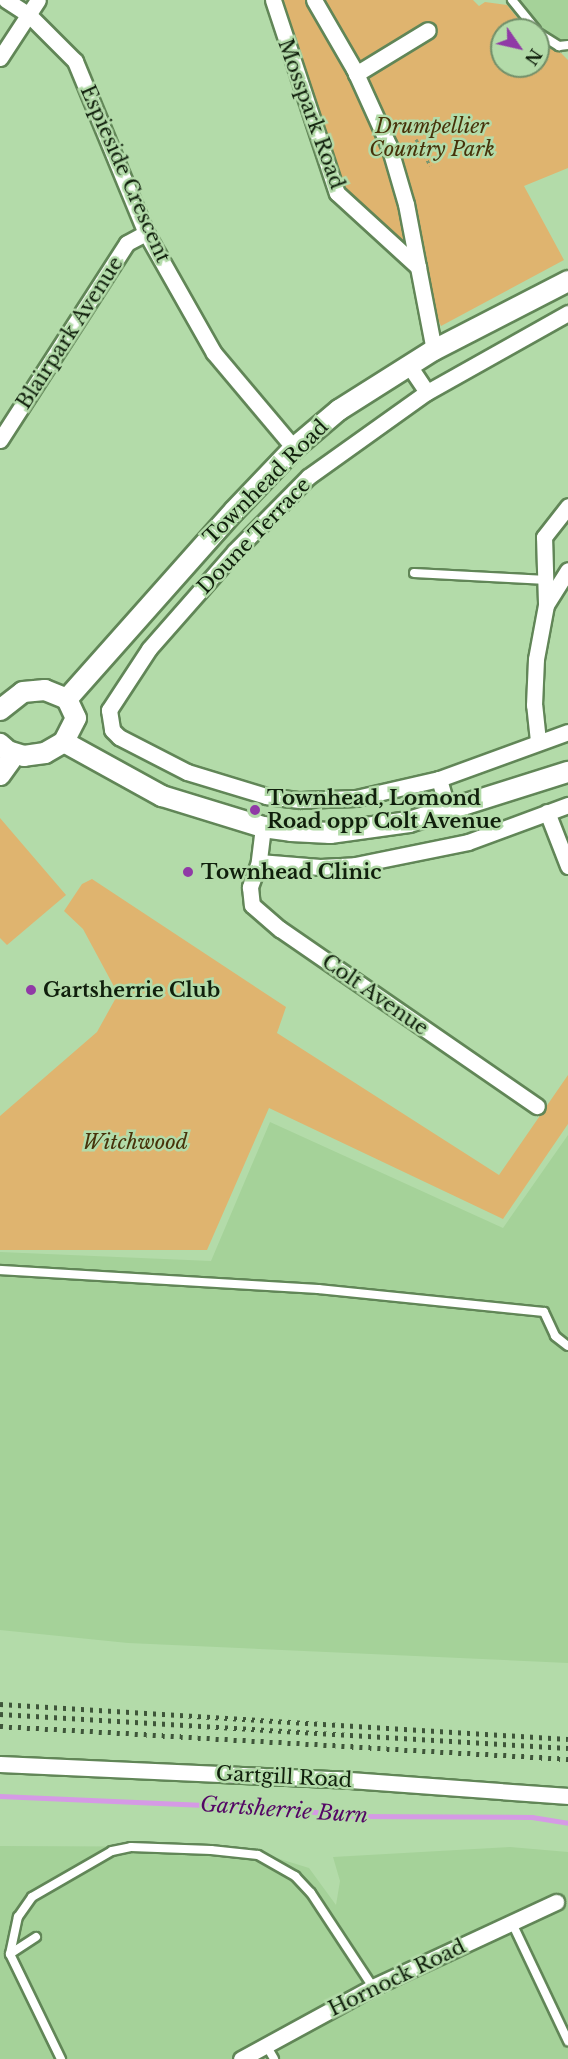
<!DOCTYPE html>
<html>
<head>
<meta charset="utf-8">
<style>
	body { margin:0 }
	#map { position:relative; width:568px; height:2059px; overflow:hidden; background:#b3dba9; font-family:"Libre Baskerville",serif }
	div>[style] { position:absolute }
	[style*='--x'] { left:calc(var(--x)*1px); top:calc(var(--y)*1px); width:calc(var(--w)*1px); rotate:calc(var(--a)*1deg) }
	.built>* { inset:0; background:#a5d299 }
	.green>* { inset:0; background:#dfb46f }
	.stream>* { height:4.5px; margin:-2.25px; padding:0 2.25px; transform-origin:2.25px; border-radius:2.25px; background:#d59ae5 }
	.path>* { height:3px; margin-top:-1.5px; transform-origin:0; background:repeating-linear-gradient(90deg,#77956f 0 3px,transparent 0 6px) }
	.roads { filter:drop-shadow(2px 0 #618657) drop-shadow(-2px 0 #618657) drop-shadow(0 2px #618657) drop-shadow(0 -2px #618657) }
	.service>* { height:8px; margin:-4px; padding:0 4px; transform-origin:4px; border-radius:4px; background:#fff }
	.minor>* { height:15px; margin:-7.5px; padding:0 7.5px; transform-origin:7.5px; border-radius:7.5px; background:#fff }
	.tertiary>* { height:20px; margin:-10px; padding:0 10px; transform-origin:10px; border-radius:10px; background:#fff }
	.rail>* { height:4.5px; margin-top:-2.25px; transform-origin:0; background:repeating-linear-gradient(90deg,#3e5539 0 3px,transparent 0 9px) }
	.dots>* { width:16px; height:16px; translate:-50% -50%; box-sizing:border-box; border:3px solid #b3dba9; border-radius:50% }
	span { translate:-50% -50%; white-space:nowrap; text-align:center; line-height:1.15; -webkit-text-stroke:5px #b3dba9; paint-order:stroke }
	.street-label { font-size:20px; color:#101f0c }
	.park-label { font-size:20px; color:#47320a; font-style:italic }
	.poi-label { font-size:20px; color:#101f0c; font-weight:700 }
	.left { translate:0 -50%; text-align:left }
	.water-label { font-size:21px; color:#540665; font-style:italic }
	.north { position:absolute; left:490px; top:18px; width:60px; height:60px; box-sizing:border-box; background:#b3dba9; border:2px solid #72906a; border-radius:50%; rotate:124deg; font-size:16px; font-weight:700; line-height:24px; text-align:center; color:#101f0c }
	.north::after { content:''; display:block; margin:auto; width:21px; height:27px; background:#903aa6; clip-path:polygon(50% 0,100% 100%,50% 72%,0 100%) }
</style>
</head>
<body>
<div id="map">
	<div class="built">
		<i style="clip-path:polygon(516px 0,568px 0,568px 45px,547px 33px)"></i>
		<i style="clip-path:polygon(270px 1122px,503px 1228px,568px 1135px,568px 1663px,128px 1643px,0 1630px,0 1252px,211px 1261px)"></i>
		<i style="clip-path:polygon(0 1846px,241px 1847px,309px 1868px,336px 1905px,340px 1881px,333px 1857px,510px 1847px,568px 1852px,568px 2059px,0 2059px)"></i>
	</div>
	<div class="green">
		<i style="clip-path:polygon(268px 0,473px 0,479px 6px,485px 2px,507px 5px,527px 30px,502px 30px,502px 66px,538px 66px,538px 44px,561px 53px,568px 60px,568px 168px,524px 186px,564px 260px,441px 326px,409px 256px,345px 195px)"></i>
		<i style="clip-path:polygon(0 818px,66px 895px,7px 945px,0 938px)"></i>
		<i style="clip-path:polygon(92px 879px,286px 1007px,277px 1033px,499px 1175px,568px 1075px,568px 1124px,503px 1219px,269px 1108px,207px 1250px,0 1250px,0 1116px,97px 1032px,118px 994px,83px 929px,64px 911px,82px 884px)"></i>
	</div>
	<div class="stream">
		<i style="--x:0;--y:1796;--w:275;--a:2.5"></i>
		<i style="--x:275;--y:1808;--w:80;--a:5.7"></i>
		<i style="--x:355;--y:1816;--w:177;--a:0.3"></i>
		<i style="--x:532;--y:1817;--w:36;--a:9"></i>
	</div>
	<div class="path">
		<i style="--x:416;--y:139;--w:30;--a:62"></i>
	</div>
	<div class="roads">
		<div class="service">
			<i style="--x:512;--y:0;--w:38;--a:51"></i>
			<i style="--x:538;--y:33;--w:25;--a:32"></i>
			<i style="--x:559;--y:46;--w:9;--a:-6"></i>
			<i style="--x:414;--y:573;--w:133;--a:3"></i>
			<i style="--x:0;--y:1270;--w:319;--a:3.4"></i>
			<i style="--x:318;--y:1289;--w:227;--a:5.8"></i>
			<i style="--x:544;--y:1312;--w:26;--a:65"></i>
			<i style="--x:555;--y:1336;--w:16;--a:38"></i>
			<i style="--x:512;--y:1923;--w:131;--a:64.6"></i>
			<i style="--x:36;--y:1937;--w:31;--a:147"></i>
			<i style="--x:10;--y:1954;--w:117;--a:64.1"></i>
			<i style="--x:10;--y:1954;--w:38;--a:-78"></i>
			<i style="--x:18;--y:1917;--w:24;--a:-55"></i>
			<i style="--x:32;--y:1897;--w:92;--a:-29.9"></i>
			<i style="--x:112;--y:1851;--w:19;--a:-12"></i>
			<i style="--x:131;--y:1847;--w:80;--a:2.1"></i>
			<i style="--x:211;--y:1850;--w:47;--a:6.1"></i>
			<i style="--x:258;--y:1855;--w:43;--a:29.6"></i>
			<i style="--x:295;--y:1876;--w:23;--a:47"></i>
			<i style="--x:311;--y:1893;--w:113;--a:56.6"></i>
			<i style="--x:266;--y:2045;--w:16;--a:60"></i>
		</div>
		<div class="minor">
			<i style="--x:6;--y:0;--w:27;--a:33"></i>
			<i style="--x:29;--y:15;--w:65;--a:45"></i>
			<i style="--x:75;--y:61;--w:186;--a:67.6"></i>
			<i style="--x:146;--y:233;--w:138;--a:60.5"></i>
			<i style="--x:214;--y:353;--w:124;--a:49.9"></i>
			<i style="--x:273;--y:0;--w:203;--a:71.7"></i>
			<i style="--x:337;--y:193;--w:110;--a:42.4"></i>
			<i style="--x:418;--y:267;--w:85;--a:79.1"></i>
			<i style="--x:314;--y:0;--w:80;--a:59.9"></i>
			<i style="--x:354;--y:69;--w:85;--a:65.6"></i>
			<i style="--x:389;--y:146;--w:60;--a:73.7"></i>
			<i style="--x:406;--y:204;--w:64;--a:79.2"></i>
			<i style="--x:0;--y:58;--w:69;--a:-56.8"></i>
			<i style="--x:356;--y:74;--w:84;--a:-31.4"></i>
			<i style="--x:568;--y:313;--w:162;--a:150.7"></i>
			<i style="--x:427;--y:392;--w:146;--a:144.5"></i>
			<i style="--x:308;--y:477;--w:104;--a:134.6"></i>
			<i style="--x:235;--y:551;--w:130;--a:131.3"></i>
			<i style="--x:149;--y:649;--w:73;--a:123.3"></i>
			<i style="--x:109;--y:710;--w:20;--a:81"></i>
			<i style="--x:112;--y:730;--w:10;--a:45"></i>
			<i style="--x:119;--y:737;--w:76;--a:27.2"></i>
			<i style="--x:187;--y:772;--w:83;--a:16.9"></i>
			<i style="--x:266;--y:796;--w:34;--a:7"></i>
			<i style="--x:300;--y:800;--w:56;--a:-2"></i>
			<i style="--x:356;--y:798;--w:85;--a:-12.9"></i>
			<i style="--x:439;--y:779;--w:137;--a:-20"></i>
			<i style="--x:410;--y:367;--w:30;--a:56"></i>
			<i style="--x:0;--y:440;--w:234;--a:-57.2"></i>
			<i style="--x:127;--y:243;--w:21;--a:-28"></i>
			<i style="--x:546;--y:603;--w:66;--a:-91.7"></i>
			<i style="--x:544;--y:537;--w:39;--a:-52"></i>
			<i style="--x:538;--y:741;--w:36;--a:-96"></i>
			<i style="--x:534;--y:705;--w:46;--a:-87.5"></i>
			<i style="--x:536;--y:659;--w:55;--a:-79.5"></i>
			<i style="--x:546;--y:605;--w:41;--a:-57.8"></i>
			<i style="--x:439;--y:779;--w:33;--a:74"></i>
			<i style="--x:547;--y:812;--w:58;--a:68.7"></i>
			<i style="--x:263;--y:827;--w:35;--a:97"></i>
			<i style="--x:259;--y:862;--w:61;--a:4.7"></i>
			<i style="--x:320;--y:867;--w:35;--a:-3"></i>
			<i style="--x:355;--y:865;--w:115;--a:-11.5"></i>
			<i style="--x:468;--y:842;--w:107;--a:-20.3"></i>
			<i style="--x:259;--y:862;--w:27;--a:110"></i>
			<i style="--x:250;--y:887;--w:18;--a:84"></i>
			<i style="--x:252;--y:905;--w:37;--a:41"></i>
			<i style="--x:280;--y:929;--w:312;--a:34.6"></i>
			<i style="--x:0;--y:1764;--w:336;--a:2.6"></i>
			<i style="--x:336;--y:1779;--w:233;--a:4.2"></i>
			<i style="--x:241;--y:2059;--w:150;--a:-28.6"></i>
			<i style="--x:373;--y:1987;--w:202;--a:-24.9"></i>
		</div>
		<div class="tertiary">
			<i style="--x:67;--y:699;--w:251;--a:-48.4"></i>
			<i style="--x:234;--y:511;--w:87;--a:-46.4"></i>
			<i style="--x:294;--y:448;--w:59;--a:-40.2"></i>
			<i style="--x:339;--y:410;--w:112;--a:-32.3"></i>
			<i style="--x:434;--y:350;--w:151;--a:-27.2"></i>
			<i style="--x:0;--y:710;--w:29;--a:-38"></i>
			<i style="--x:23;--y:692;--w:22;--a:-5"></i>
			<i style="--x:45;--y:690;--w:24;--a:22"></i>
			<i style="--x:67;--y:699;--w:21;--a:65"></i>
			<i style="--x:76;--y:718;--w:27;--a:117"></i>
			<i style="--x:64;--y:742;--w:22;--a:150"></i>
			<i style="--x:45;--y:753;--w:21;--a:172"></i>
			<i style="--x:24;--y:756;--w:17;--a:-163"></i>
			<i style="--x:8;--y:751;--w:11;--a:-139"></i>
			<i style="--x:64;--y:742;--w:112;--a:28.9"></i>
			<i style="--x:162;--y:796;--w:106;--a:17.1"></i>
			<i style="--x:263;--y:827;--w:28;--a:8"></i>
			<i style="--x:291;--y:831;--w:39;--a:3"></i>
			<i style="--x:330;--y:833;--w:80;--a:-7.9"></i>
			<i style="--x:409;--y:822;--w:167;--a:-17.5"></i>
			<i style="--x:0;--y:775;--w:26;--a:-54"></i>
		</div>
	</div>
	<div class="rail">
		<i style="--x:0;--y:1704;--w:569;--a:3.53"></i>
		<i style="--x:0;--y:1714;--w:569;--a:3.43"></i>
		<i style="--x:0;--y:1726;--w:569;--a:3.33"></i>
	</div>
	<div class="dots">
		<i style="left:255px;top:810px;background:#903aa6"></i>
		<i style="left:188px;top:872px;background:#903aa6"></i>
		<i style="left:31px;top:990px;background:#903aa6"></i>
	</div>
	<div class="street-label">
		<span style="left:311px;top:114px;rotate:70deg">Mosspark Road</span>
		<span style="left:125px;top:174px;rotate:66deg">Espieside Crescent</span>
		<span style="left:70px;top:333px;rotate:-57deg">Blairpark Avenue</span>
		<span style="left:266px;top:482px;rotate:-45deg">Townhead Road</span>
		<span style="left:254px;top:536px;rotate:-46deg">Doune Terrace</span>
		<span style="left:375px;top:995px;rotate:35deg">Colt Avenue</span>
		<span style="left:284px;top:1777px;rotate:3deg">Gartgill Road</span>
		<span style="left:397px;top:1978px;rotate:-26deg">Hornock Road</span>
	</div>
	<div class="park-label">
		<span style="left:432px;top:138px">Drumpellier<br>Country Park</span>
		<span style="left:135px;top:1142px">Witchwood</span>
	</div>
	<div class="poi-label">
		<span class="left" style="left:267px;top:810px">Townhead, Lomond<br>Road opp Colt Avenue</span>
		<span class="left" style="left:201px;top:872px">Townhead Clinic</span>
		<span class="left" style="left:43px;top:990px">Gartsherrie Club</span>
	</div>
	<div class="water-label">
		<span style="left:284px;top:1810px;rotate:4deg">Gartsherrie Burn</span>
	</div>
	<div class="north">N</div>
</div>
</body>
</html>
